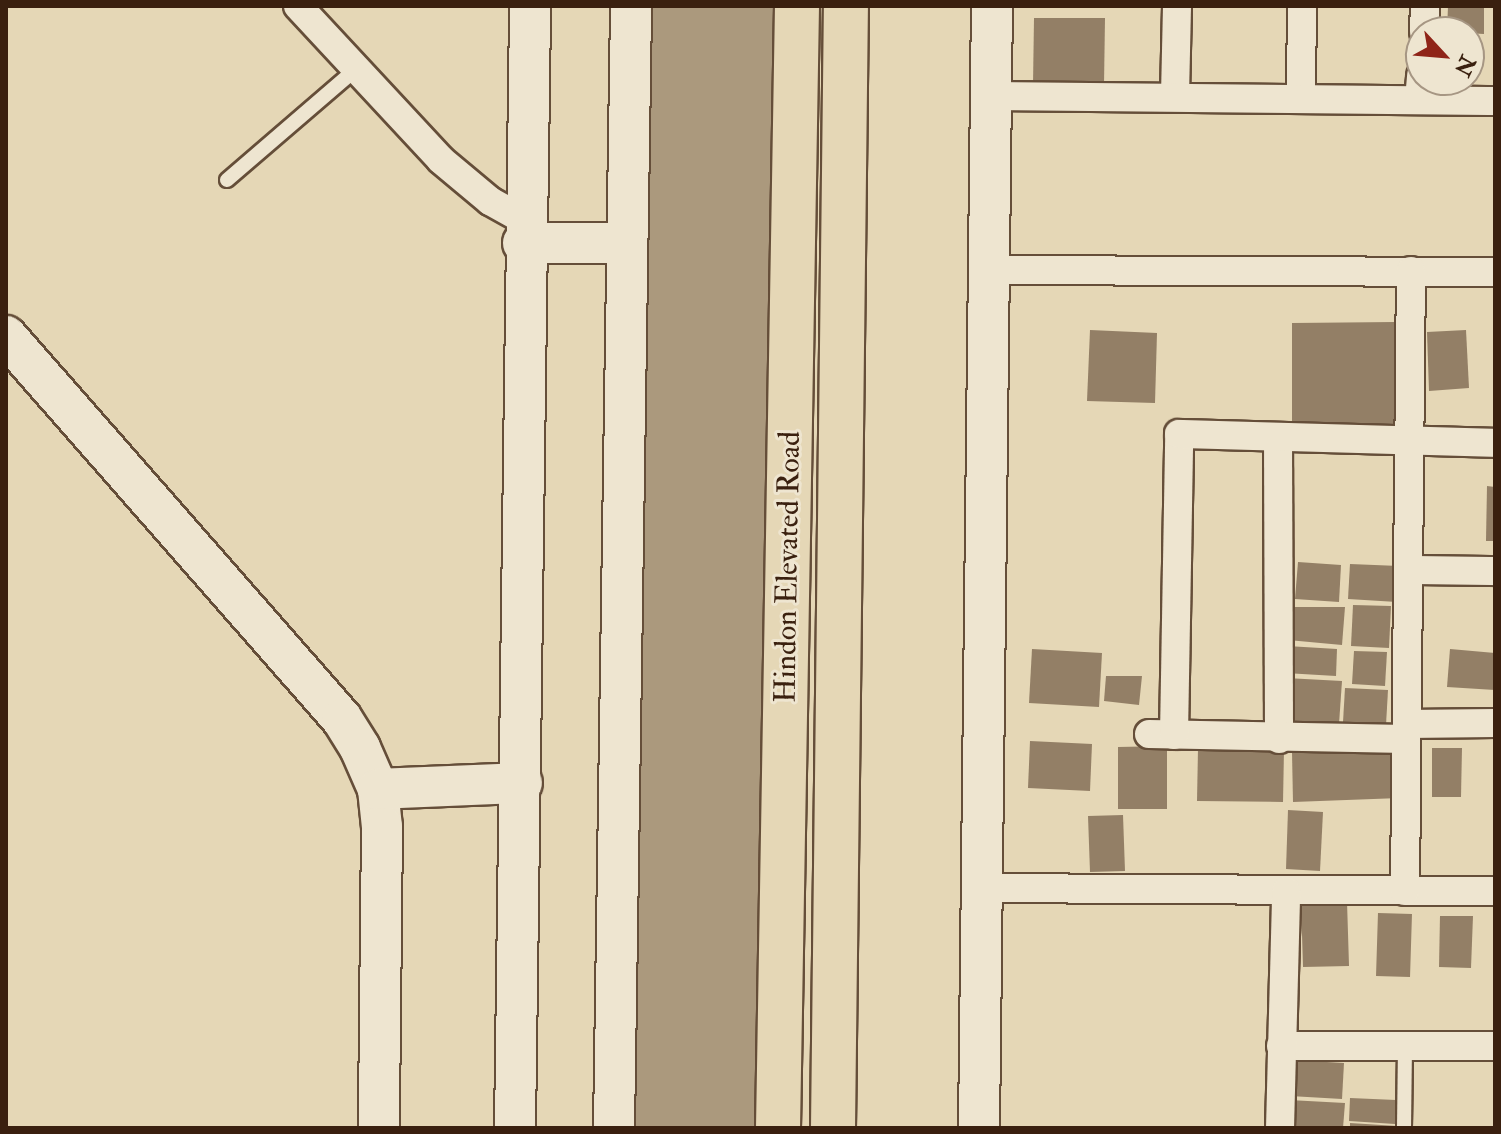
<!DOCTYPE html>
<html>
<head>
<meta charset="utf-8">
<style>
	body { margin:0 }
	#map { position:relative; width:1501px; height:1134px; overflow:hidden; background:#e5d7b6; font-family:"IM FELL Double Pica",serif }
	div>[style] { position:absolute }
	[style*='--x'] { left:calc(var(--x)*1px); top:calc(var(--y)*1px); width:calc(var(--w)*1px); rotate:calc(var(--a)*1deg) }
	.water>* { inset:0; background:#ab997d }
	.building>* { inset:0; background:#937f66 }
	.roads { filter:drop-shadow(2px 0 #654e39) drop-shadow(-2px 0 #654e39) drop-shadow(0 2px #654e39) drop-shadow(0 -2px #654e39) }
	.lane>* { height:14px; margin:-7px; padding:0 7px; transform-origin:7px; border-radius:7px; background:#eee5d0 }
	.street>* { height:28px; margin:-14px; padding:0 14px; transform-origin:14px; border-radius:14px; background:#eee5d0 }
	.secondary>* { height:40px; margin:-20px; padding:0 20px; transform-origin:20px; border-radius:20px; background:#eee5d0 }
	.highway>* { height:44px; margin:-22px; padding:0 22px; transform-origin:22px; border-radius:22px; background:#e5d7b6 }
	span { translate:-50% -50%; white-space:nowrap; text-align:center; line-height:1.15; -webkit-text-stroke:6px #eee5d0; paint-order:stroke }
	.street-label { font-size:30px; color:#3a200f }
	.frame { position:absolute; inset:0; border:8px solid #3a200f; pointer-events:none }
	.north { position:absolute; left:1405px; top:16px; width:80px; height:80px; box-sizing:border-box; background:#eee5d0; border:2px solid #a69683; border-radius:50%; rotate:116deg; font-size:22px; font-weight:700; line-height:32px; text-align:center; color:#3a200f }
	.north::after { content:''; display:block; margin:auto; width:28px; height:36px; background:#8f2418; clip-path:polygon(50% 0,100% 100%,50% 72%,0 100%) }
</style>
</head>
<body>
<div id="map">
	<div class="water">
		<i style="clip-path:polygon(644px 6px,809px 6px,786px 1128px,625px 1128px)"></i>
	</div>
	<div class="building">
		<i style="clip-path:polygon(1448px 6px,1484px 6px,1484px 34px,1447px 32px)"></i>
		<i style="clip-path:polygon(1034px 18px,1105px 18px,1104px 85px,1033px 85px)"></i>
		<i style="clip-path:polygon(1395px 322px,1396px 431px,1292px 433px,1292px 323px)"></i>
		<i style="clip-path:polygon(1090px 330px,1157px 333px,1155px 403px,1087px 401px)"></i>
		<i style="clip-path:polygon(1466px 330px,1469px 388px,1429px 391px,1427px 332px)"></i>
		<i style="clip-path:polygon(1487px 486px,1495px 487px,1495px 541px,1486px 541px)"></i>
		<i style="clip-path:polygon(1298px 562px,1341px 565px,1339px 602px,1295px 599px)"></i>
		<i style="clip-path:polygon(1350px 564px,1399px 566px,1397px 602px,1348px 599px)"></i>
		<i style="clip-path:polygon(1353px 605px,1391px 606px,1389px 648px,1351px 646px)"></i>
		<i style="clip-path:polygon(1291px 607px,1345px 607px,1342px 645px,1288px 640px)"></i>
		<i style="clip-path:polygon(1287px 646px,1337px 649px,1336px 676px,1285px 673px)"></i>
		<i style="clip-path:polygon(1032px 649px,1102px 653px,1099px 707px,1029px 703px)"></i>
		<i style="clip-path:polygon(1450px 649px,1495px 653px,1495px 690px,1447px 687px)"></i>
		<i style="clip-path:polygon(1354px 651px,1387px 652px,1385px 686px,1352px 684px)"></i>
		<i style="clip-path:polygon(1106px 676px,1142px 676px,1139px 705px,1104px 701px)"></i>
		<i style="clip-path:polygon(1286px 678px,1342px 681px,1339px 724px,1284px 721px)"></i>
		<i style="clip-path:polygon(1345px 688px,1388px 690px,1386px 725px,1343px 722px)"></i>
		<i style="clip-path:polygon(1030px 741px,1092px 744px,1090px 791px,1028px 788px)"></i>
		<i style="clip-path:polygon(1167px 746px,1167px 809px,1118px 809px,1118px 747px)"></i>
		<i style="clip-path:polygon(1432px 748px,1462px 748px,1461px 797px,1432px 797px)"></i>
		<i style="clip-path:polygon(1198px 749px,1284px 750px,1283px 802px,1197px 801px)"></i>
		<i style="clip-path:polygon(1399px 749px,1400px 798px,1293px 802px,1292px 752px)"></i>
		<i style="clip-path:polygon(1288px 810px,1323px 812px,1320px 871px,1286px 869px)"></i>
		<i style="clip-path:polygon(1123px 815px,1125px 871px,1090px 872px,1088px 816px)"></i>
		<i style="clip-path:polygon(1347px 901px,1349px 966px,1303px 967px,1301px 902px)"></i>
		<i style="clip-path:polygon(1378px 913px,1412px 914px,1410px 977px,1376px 976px)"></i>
		<i style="clip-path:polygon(1440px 916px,1473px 916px,1471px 968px,1439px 967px)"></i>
		<i style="clip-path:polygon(1292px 1060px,1344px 1063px,1342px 1099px,1290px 1096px)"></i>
		<i style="clip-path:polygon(1350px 1098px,1396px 1100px,1395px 1124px,1349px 1121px)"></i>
		<i style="clip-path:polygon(1289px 1100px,1345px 1103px,1343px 1128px,1287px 1128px)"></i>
		<i style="clip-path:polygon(1350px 1123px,1397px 1126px,1397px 1128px,1350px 1128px)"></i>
	</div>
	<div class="roads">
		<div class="lane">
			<i style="--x:227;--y:180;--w:170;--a:-40.7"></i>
			<i style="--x:1404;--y:1128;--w:81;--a:-89.3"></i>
		</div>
		<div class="street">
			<i style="--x:298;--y:6;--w:210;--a:47.1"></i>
			<i style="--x:441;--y:160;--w:64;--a:39.9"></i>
			<i style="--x:490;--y:201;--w:39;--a:29"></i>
			<i style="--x:1424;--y:32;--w:26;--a:-88"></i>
			<i style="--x:1175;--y:95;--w:89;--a:-88.7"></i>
			<i style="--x:1301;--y:95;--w:89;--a:-89.4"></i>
			<i style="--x:991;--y:96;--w:504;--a:0.57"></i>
			<i style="--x:1419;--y:100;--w:25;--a:-85"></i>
			<i style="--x:989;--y:270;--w:506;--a:0.23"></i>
			<i style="--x:1278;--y:440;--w:299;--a:89.8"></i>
			<i style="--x:1410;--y:570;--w:85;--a:0.7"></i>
			<i style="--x:1407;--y:724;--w:88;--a:-0.7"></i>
			<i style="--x:1149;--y:734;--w:257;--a:1.1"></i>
			<i style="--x:1174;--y:735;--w:301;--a:-89"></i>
			<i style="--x:1179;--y:434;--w:316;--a:1.6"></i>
			<i style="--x:982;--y:888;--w:513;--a:0.34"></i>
			<i style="--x:1405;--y:891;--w:620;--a:-89.45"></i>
			<i style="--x:1281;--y:1046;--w:214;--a:0"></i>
			<i style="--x:1280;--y:1128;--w:237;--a:-88.5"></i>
		</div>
		<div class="secondary">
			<i style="--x:523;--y:243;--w:102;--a:0"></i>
			<i style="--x:6;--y:336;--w:509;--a:48.74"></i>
			<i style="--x:342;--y:719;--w:34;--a:58"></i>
			<i style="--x:360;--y:748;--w:45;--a:66.3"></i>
			<i style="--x:378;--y:789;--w:37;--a:84"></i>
			<i style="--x:382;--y:826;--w:302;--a:90.6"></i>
			<i style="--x:378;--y:789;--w:144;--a:-2.4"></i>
			<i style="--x:515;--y:1128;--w:1122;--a:-89.23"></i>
			<i style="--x:614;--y:1128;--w:1122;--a:-89.13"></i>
			<i style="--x:979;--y:1128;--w:1122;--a:-89.34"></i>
		</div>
		<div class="highway">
			<i style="--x:778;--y:1128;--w:1122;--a:-89.03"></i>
			<i style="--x:833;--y:1128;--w:1122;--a:-89.34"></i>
		</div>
	</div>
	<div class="street-label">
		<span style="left:788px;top:567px;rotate:-89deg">Hindon Elevated Road</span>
	</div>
	<div class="frame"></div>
	<div class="north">N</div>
</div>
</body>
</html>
